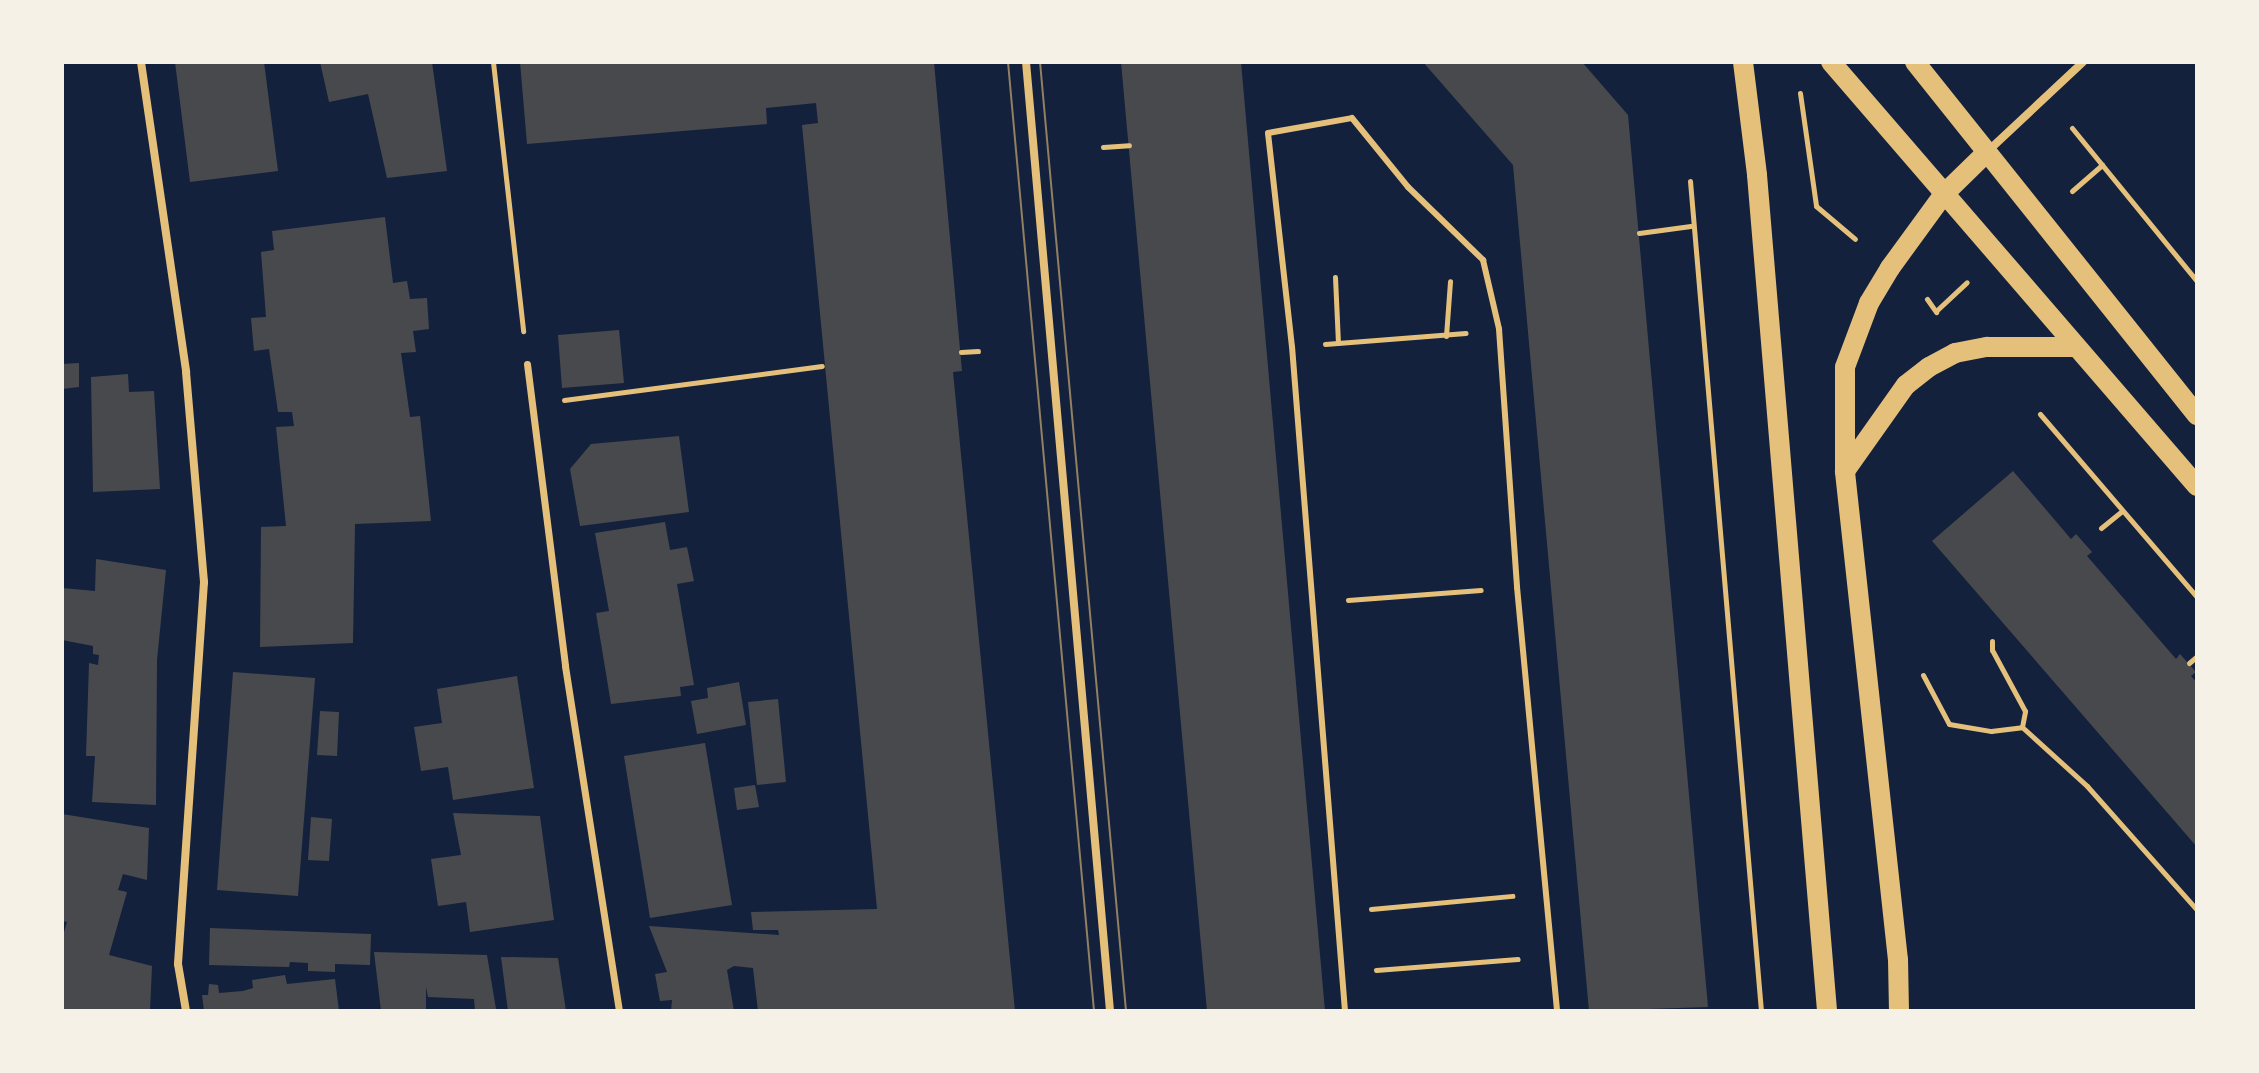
<!DOCTYPE html>
<html>
<head>
<meta charset="utf-8">
<style>
	body { margin:0 }
	#map { position:relative; width:2259px; height:1073px; overflow:hidden; background:#14213d; font-family:Signika,sans-serif }
	div>[style] { position:absolute }
	[style*='--x'] { left:calc(var(--x)*1px); top:calc(var(--y)*1px); width:calc(var(--w)*1px); rotate:calc(var(--a)*1deg) }
	.building>* { inset:0; background:#48494c }
	.path>* { height:5px; margin:-2.5px; padding:0 2.5px; transform-origin:2.5px; border-radius:2.5px; background:#e5c07b }
	.service>* { height:6px; margin:-3px; padding:0 3px; transform-origin:3px; border-radius:3px; background:#e5c07b }
	.pedestrian>* { height:7px; margin:-3.5px; padding:0 3.5px; transform-origin:3.5px; border-radius:3.5px; background:#e5c07b }
	.minor>* { height:8px; margin:-4px; padding:0 4px; transform-origin:4px; border-radius:4px; background:#e5c07b }
	.primary>* { height:20px; margin:-10px; padding:0 10px; transform-origin:10px; border-radius:10px; background:#e5c07b }
	.tram>* { height:2px; margin:-1px; padding:0 1px; transform-origin:1px; border-radius:1px; background:#918062 }
	span { translate:-50% -50%; white-space:nowrap; text-align:center; line-height:1.15; -webkit-text-stroke:8px #f6f1e7; paint-order:stroke }
	.frame { position:absolute; inset:0; border:64px solid #f6f1e7; pointer-events:none }
</style>
</head>
<body>
<div id="map">
	<div class="building">
		<i style="clip-path:polygon(175px 62px,264px 62px,278px 171px,190px 182px)"></i>
		<i style="clip-path:polygon(320px 62px,432px 62px,447px 171px,387px 178px,368px 94px,329px 102px)"></i>
		<i style="clip-path:polygon(520px 62px,934px 62px,962px 371px,953px 372px,1015px 1011px,758px 1011px,753px 968px,734px 966px,727px 970px,734px 1011px,671px 1011px,672px 1000px,660px 1001px,655px 974px,667px 972px,649px 926px,779px 935px,778px 930px,753px 930px,751px 912px,877px 909px,802px 125px,818px 123px,816px 103px,766px 108px,767px 124px,527px 144px)"></i>
		<i style="clip-path:polygon(1121px 62px,1241px 62px,1325px 1011px,1207px 1011px)"></i>
		<i style="clip-path:polygon(1423px 62px,1582px 62px,1628px 115px,1708px 1007px,1589px 1011px,1513px 165px)"></i>
		<i style="clip-path:polygon(385px 217px,393px 283px,407px 281px,410px 299px,427px 298px,429px 329px,413px 331px,416px 352px,401px 353px,410px 417px,420px 416px,431px 521px,355px 524px,353px 643px,260px 647px,261px 527px,286px 526px,276px 427px,294px 426px,292px 412px,278px 412px,269px 349px,254px 351px,251px 318px,266px 317px,261px 252px,274px 250px,272px 231px)"></i>
		<i style="clip-path:polygon(619px 330px,624px 383px,562px 388px,558px 335px)"></i>
		<i style="clip-path:polygon(79px 363px,79px 387px,62px 389px,62px 364px)"></i>
		<i style="clip-path:polygon(128px 374px,129px 392px,154px 391px,160px 489px,93px 492px,91px 377px)"></i>
		<i style="clip-path:polygon(679px 436px,689px 512px,580px 526px,570px 469px,591px 444px)"></i>
		<i style="clip-path:polygon(2013px 471px,2071px 539px,2076px 534px,2092px 552px,2087px 556px,2176px 659px,2180px 654px,2196px 672px,2191px 676px,2197px 683px,2197px 847px,1932px 541px)"></i>
		<i style="clip-path:polygon(665px 522px,670px 550px,687px 547px,694px 581px,677px 584px,694px 685px,680px 687px,681px 696px,611px 704px,596px 613px,609px 611px,595px 533px)"></i>
		<i style="clip-path:polygon(96px 559px,166px 570px,157px 660px,156px 805px,92px 802px,95px 756px,86px 756px,89px 663px,98px 665px,99px 655px,93px 654px,93px 646px,62px 640px,62px 588px,95px 591px)"></i>
		<i style="clip-path:polygon(233px 672px,315px 678px,298px 896px,217px 890px)"></i>
		<i style="clip-path:polygon(517px 676px,534px 788px,453px 800px,448px 767px,421px 771px,414px 727px,442px 723px,437px 689px)"></i>
		<i style="clip-path:polygon(739px 682px,746px 725px,697px 734px,691px 701px,708px 698px,707px 688px)"></i>
		<i style="clip-path:polygon(778px 699px,786px 782px,757px 785px,748px 702px)"></i>
		<i style="clip-path:polygon(320px 711px,339px 712px,337px 756px,317px 755px)"></i>
		<i style="clip-path:polygon(705px 743px,732px 905px,650px 918px,624px 756px)"></i>
		<i style="clip-path:polygon(755px 785px,759px 807px,737px 810px,734px 788px)"></i>
		<i style="clip-path:polygon(453px 813px,540px 816px,554px 920px,470px 932px,466px 902px,438px 906px,431px 859px,461px 855px)"></i>
		<i style="clip-path:polygon(62px 814px,149px 828px,147px 880px,123px 874px,118px 890px,127px 892px,109px 955px,152px 966px,150px 1011px,62px 1011px,62px 939px,67px 922px,62px 921px)"></i>
		<i style="clip-path:polygon(311px 817px,332px 819px,329px 861px,308px 860px)"></i>
		<i style="clip-path:polygon(210px 928px,371px 934px,370px 965px,335px 964px,335px 972px,308px 971px,308px 963px,290px 962px,289px 967px,209px 965px)"></i>
		<i style="clip-path:polygon(374px 952px,487px 955px,496px 1009px,475px 1011px,474px 999px,428px 997px,426px 987px,426px 1011px,381px 1011px)"></i>
		<i style="clip-path:polygon(501px 957px,558px 958px,566px 1011px,508px 1011px)"></i>
		<i style="clip-path:polygon(285px 975px,287px 984px,335px 979px,339px 1011px,204px 1011px,202px 995px,208px 995px,209px 984px,218px 985px,219px 993px,243px 991px,253px 988px,252px 980px)"></i>
	</div>
	<div class="path">
		<i style="--x:493;--y:62;--w:271;--a:83.6"></i>
		<i style="--x:1800;--y:93;--w:114;--a:81.9"></i>
		<i style="--x:1816;--y:206;--w:51;--a:40.2"></i>
		<i style="--x:2072;--y:128;--w:198;--a:50.8"></i>
		<i style="--x:1103;--y:147;--w:26;--a:-4"></i>
		<i style="--x:1690;--y:181;--w:833;--a:85.11"></i>
		<i style="--x:2072;--y:191;--w:40;--a:-41"></i>
		<i style="--x:1639;--y:233;--w:52;--a:-7.7"></i>
		<i style="--x:1335;--y:277;--w:66;--a:87.4"></i>
		<i style="--x:1927;--y:299;--w:16;--a:55"></i>
		<i style="--x:1936;--y:311;--w:42;--a:-43.1"></i>
		<i style="--x:1446;--y:336;--w:55;--a:-85.8"></i>
		<i style="--x:1325;--y:344;--w:141;--a:-4.5"></i>
		<i style="--x:961;--y:352;--w:17;--a:-3"></i>
		<i style="--x:564;--y:400;--w:260;--a:-7.5"></i>
		<i style="--x:2040;--y:414;--w:241;--a:49.4"></i>
		<i style="--x:2101;--y:528;--w:27;--a:-39"></i>
		<i style="--x:1348;--y:600;--w:133;--a:-4.3"></i>
		<i style="--x:2189;--y:663;--w:11;--a:-41"></i>
		<i style="--x:1923;--y:675;--w:55;--a:62"></i>
		<i style="--x:1949;--y:724;--w:43;--a:9.5"></i>
		<i style="--x:1991;--y:731;--w:31;--a:-7"></i>
		<i style="--x:2022;--y:727;--w:16;--a:-79"></i>
		<i style="--x:2025;--y:711;--w:69;--a:-118.4"></i>
		<i style="--x:1992;--y:650;--w:9;--a:-90"></i>
		<i style="--x:2022;--y:727;--w:88;--a:42.2"></i>
		<i style="--x:2087;--y:786;--w:166;--a:48.4"></i>
		<i style="--x:1371;--y:909;--w:142;--a:-5.3"></i>
		<i style="--x:1376;--y:970;--w:142;--a:-4.4"></i>
	</div>
	<div class="service">
		<i style="--x:1345;--y:1011;--w:666;--a:-94.56"></i>
		<i style="--x:1292;--y:347;--w:215;--a:-96.4"></i>
		<i style="--x:1268;--y:133;--w:85;--a:-10.1"></i>
		<i style="--x:1352;--y:118;--w:89;--a:50.9"></i>
		<i style="--x:1408;--y:187;--w:105;--a:44.2"></i>
		<i style="--x:1483;--y:260;--w:71;--a:76.9"></i>
		<i style="--x:1499;--y:329;--w:259;--a:86"></i>
		<i style="--x:1517;--y:587;--w:426;--a:84.6"></i>
	</div>
	<div class="pedestrian">
		<i style="--x:527;--y:364;--w:304;--a:82.8"></i>
		<i style="--x:565;--y:666;--w:349;--a:81.1"></i>
	</div>
	<div class="minor">
		<i style="--x:141;--y:62;--w:313;--a:81.7"></i>
		<i style="--x:186;--y:372;--w:211;--a:85.1"></i>
		<i style="--x:204;--y:582;--w:383;--a:93.9"></i>
		<i style="--x:178;--y:964;--w:48;--a:80.3"></i>
		<i style="--x:1026;--y:62;--w:953;--a:84.94"></i>
		<i style="--x:1988;--y:151;--w:130;--a:-43.1"></i>
	</div>
	<div class="primary">
		<i style="--x:1743;--y:62;--w:114;--a:82.9"></i>
		<i style="--x:1757;--y:175;--w:839;--a:85.21"></i>
		<i style="--x:1831;--y:62;--w:560;--a:49.2"></i>
		<i style="--x:1915;--y:62;--w:452;--a:51.4"></i>
		<i style="--x:1845;--y:471;--w:105;--a:-54.7"></i>
		<i style="--x:1906;--y:385;--w:29;--a:-38"></i>
		<i style="--x:1929;--y:367;--w:30;--a:-28"></i>
		<i style="--x:1955;--y:353;--w:33;--a:-11"></i>
		<i style="--x:1987;--y:347;--w:88;--a:0"></i>
		<i style="--x:1899;--y:1011;--w:51;--a:-91.1"></i>
		<i style="--x:1898;--y:960;--w:492;--a:-96.2"></i>
		<i style="--x:1845;--y:471;--w:104;--a:-90"></i>
		<i style="--x:1845;--y:367;--w:68;--a:-69.4"></i>
		<i style="--x:1869;--y:303;--w:41;--a:-59"></i>
		<i style="--x:1890;--y:268;--w:92;--a:-53.9"></i>
		<i style="--x:1944;--y:194;--w:60;--a:-44.3"></i>
	</div>
	<div class="tram">
		<i style="--x:1008;--y:62;--w:953;--a:84.82"></i>
		<i style="--x:1040;--y:62;--w:953;--a:84.82"></i>
	</div>
	<div class="frame"></div>
</div>
</body>
</html>
